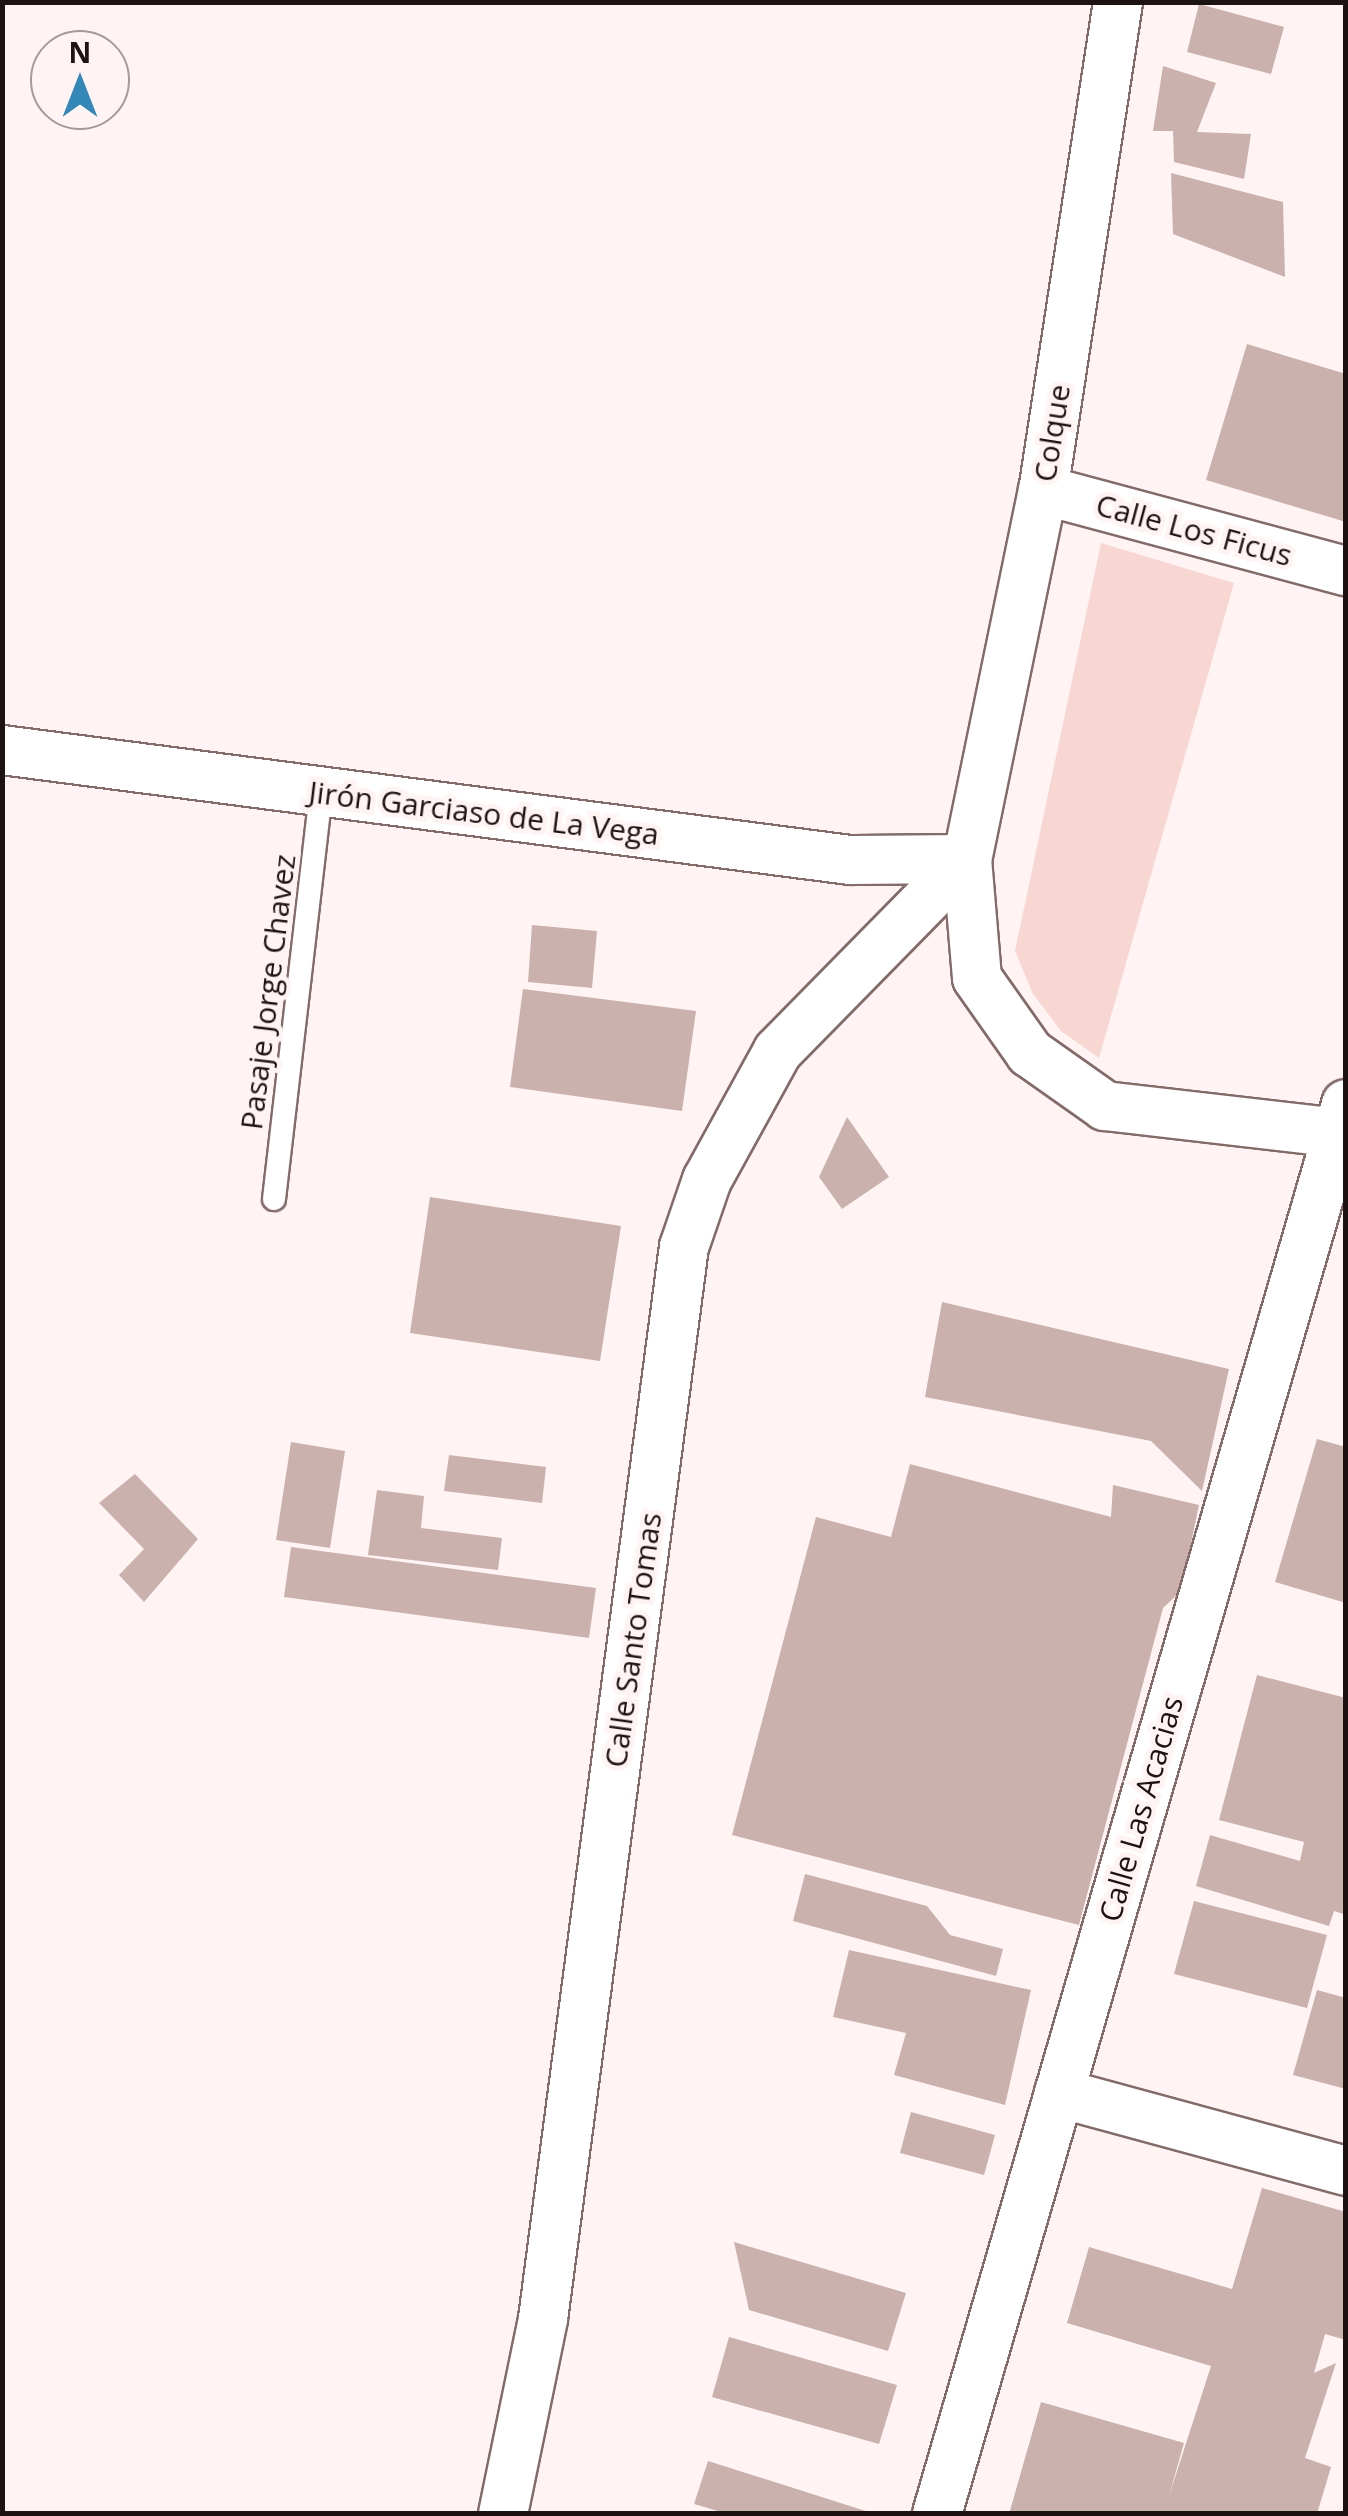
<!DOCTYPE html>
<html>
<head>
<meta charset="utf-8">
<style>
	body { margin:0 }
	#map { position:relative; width:1348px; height:2516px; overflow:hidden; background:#fff4f3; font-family:"Open Sans",sans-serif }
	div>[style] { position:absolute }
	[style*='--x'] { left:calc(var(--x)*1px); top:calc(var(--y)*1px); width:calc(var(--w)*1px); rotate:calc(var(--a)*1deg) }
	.green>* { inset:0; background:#f8d7d3 }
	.building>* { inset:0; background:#cab1ad }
	.roads { filter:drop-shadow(2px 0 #826b68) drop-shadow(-2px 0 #826b68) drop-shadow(0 2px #826b68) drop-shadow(0 -2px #826b68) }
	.lane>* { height:22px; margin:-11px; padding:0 11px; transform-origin:11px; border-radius:11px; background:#fff }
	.street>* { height:48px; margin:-24px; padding:0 24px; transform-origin:24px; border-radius:24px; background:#fff }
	span { translate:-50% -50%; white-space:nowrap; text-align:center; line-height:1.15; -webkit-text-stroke:10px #fff4f3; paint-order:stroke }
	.street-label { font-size:30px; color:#1c1312 }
	.frame { position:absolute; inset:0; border:5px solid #1c1312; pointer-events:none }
	.north { position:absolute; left:30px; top:30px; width:100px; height:100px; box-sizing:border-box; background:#fff4f3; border:2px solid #a49a99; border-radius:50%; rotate:0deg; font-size:28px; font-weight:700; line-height:40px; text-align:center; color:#1c1312 }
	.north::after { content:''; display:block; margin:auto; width:35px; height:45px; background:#3388b8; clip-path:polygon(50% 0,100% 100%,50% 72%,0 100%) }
</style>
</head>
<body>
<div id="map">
	<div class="green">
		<i style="clip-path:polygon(1101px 543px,1234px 583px,1099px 1058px,1061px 1031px,1033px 994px,1015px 951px)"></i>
	</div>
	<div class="building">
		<i style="clip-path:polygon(1199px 4px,1284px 27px,1271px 74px,1187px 52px)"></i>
		<i style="clip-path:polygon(1163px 66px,1216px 83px,1197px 132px,1251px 134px,1244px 179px,1174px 162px,1173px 131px,1153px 131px)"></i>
		<i style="clip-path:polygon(1171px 173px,1283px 202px,1285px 277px,1173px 234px)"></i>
		<i style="clip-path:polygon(1247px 344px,1346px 374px,1346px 522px,1206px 480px)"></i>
		<i style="clip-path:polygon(532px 925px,597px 931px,592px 988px,528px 982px)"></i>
		<i style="clip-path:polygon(523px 989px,696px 1011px,682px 1111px,510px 1087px)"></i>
		<i style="clip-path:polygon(847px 1117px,889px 1177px,842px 1209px,819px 1177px)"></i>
		<i style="clip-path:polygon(430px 1197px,621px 1226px,600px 1361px,410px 1333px)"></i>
		<i style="clip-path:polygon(942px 1302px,1229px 1369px,1202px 1491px,1151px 1441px,925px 1397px)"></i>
		<i style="clip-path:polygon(1317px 1439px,1346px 1447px,1346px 1603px,1275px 1582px)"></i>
		<i style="clip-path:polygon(291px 1442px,345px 1451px,330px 1548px,276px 1540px)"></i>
		<i style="clip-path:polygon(449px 1455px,546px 1467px,542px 1503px,444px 1491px)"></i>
		<i style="clip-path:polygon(910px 1464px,1111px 1517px,1113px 1485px,1199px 1505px,1181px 1591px,1163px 1608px,1079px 1925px,732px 1835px,816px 1517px,891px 1537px)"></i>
		<i style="clip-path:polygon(135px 1474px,198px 1539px,144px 1602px,119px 1575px,144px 1549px,99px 1503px)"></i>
		<i style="clip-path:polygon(377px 1490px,424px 1496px,421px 1528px,502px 1538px,498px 1570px,368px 1555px)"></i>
		<i style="clip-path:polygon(291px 1547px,596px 1588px,589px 1638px,284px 1597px)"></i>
		<i style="clip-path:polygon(1257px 1675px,1346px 1698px,1346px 1915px,1334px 1911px,1329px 1926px,1196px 1886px,1210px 1835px,1300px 1861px,1304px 1842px,1219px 1820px)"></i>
		<i style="clip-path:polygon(805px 1874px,927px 1906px,950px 1935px,1003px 1949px,996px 1976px,793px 1921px)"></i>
		<i style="clip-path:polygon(1194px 1901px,1327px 1935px,1307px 2008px,1174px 1974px)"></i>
		<i style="clip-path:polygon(849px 1950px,1031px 1990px,1005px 2105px,894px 2075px,906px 2033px,833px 2017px)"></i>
		<i style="clip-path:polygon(1317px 1990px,1346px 1998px,1346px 2089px,1293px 2075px)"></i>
		<i style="clip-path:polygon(911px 2112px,995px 2135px,984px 2175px,900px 2153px)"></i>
		<i style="clip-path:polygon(1262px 2188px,1346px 2212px,1346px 2340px,1325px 2334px,1314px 2373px,1336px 2363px,1305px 2458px,1331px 2467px,1317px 2514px,1009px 2514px,1041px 2402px,1184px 2443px,1169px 2496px,1211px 2366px,1067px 2323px,1089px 2247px,1232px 2289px)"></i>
		<i style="clip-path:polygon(734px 2242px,906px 2293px,888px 2351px,749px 2310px)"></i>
		<i style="clip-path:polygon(729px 2337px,897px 2385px,879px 2444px,712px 2397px)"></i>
		<i style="clip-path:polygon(708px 2461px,872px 2513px,872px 2514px,728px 2514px,694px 2504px)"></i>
	</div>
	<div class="roads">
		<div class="lane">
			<i style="--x:274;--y:1199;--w:411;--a:-83.4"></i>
		</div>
		<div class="street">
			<i style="--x:1118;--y:2;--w:494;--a:98.7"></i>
			<i style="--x:1043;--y:490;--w:377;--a:101.6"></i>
			<i style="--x:967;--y:859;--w:119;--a:85.2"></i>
			<i style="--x:977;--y:978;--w:92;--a:54.8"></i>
			<i style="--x:1030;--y:1053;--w:92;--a:35.2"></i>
			<i style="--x:1105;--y:1106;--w:243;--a:6.6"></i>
			<i style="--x:1043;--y:490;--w:314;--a:15"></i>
			<i style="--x:2;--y:750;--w:855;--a:7.39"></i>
			<i style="--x:850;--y:860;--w:117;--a:-0.5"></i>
			<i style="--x:1059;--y:2093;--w:297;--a:15.2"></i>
			<i style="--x:503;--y:2514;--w:199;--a:-78.4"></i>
			<i style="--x:543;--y:2319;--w:1081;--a:-82.51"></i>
			<i style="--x:684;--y:1247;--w:71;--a:-71.1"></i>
			<i style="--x:707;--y:1180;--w:147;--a:-61.2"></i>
			<i style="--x:778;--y:1051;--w:269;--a:-45.5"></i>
			<i style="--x:937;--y:2514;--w:1468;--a:-73.82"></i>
		</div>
	</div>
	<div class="street-label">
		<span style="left:1052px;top:433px;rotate:-81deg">Colque</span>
		<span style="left:1194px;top:530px;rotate:15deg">Calle Los Ficus</span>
		<span style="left:484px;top:813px;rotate:7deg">Jirón Garciaso de La Vega</span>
		<span style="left:268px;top:992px;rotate:-83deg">Pasaje Jorge Chavez</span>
		<span style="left:633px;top:1640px;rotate:-82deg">Calle Santo Tomas</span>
		<span style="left:1141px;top:1809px;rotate:-74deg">Calle Las Acacias</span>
	</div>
	<div class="frame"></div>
	<div class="north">N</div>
</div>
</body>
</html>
